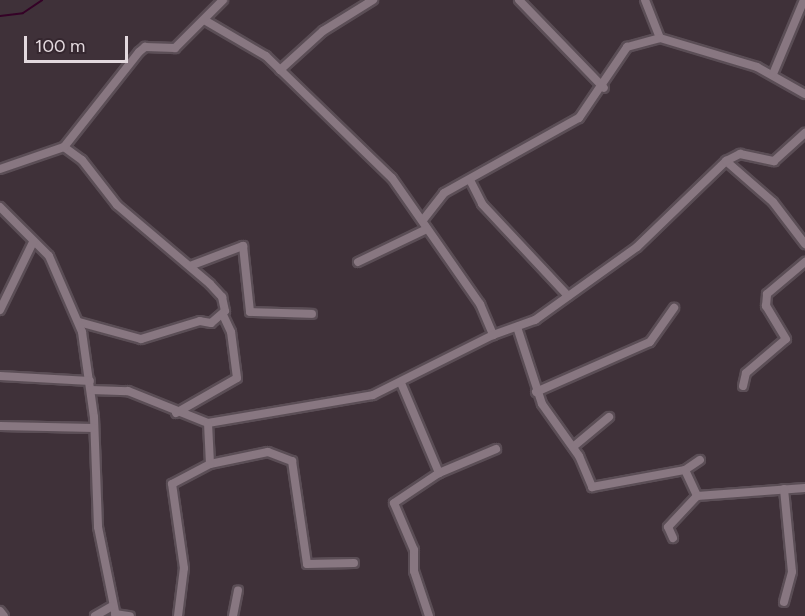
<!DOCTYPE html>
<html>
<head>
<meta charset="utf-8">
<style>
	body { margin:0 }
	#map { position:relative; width:805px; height:616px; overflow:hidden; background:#3f3139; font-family:Figtree,sans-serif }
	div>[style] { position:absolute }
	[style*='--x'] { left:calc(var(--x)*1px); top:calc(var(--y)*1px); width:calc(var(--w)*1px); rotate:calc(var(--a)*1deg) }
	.stream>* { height:2px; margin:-1px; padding:0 1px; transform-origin:1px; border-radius:1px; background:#350227 }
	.roads { filter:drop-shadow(2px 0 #5b4e56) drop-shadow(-2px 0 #5b4e56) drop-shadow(0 2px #5b4e56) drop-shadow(0 -2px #5b4e56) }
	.minor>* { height:8px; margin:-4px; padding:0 4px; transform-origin:4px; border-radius:4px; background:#887781 }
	span { translate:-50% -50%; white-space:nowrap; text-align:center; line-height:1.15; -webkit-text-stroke:4.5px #35272f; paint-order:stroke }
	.scale { position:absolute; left:24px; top:36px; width:104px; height:27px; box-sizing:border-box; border:3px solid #e3d9de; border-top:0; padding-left:8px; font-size:18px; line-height:21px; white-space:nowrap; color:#e3d9de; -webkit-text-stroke:4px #35272f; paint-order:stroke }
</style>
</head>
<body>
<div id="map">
	<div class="stream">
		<i style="--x:0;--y:16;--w:23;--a:-7"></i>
		<i style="--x:23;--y:13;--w:23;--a:-34"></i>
	</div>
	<div class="roads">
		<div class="minor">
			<i style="--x:519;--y:0;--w:122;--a:46"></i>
			<i style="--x:645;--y:0;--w:41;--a:68.5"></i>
			<i style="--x:660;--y:38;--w:101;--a:16.6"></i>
			<i style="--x:757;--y:67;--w:55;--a:29.4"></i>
			<i style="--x:206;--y:21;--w:69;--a:30.3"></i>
			<i style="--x:266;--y:56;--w:175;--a:44.1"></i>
			<i style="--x:392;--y:178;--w:154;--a:55.1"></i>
			<i style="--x:480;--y:304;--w:34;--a:67"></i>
			<i style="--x:280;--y:70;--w:58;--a:-42.2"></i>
			<i style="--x:323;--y:31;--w:59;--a:-31.8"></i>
			<i style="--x:773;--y:74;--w:80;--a:-67.3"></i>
			<i style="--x:64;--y:147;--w:22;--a:36"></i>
			<i style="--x:82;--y:160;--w:57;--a:52.1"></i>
			<i style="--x:117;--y:205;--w:122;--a:40.3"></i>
			<i style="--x:210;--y:284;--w:18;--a:47"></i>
			<i style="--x:222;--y:297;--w:14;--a:78"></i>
			<i style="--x:225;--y:311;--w:18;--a:139"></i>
			<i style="--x:211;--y:323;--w:11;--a:-170"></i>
			<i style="--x:200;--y:321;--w:62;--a:163"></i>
			<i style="--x:141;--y:339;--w:64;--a:-164.7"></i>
			<i style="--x:726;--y:161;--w:62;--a:41.1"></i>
			<i style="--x:773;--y:202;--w:53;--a:52.7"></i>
			<i style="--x:0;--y:169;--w:68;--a:-19"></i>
			<i style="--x:64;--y:147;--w:121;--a:-51.7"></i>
			<i style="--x:139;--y:52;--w:8;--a:-40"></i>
			<i style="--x:145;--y:47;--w:30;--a:2"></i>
			<i style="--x:175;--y:48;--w:68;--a:-45"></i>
			<i style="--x:470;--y:180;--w:27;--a:63"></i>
			<i style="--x:482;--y:204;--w:126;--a:46.9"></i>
			<i style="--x:0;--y:207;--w:69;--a:45"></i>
			<i style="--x:49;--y:256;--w:83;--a:66.5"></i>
			<i style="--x:82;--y:332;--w:86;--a:82"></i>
			<i style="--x:94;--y:417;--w:110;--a:87.9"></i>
			<i style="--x:98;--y:527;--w:91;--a:78.6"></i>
			<i style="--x:423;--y:220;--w:34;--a:-52"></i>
			<i style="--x:444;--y:193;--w:154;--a:-29.1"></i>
			<i style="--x:579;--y:118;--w:86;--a:-55.9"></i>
			<i style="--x:627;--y:47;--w:34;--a:-15"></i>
			<i style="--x:358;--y:262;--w:76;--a:-25.6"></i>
			<i style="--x:190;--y:266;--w:57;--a:-20.7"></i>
			<i style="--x:243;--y:246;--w:66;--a:83.9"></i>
			<i style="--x:250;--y:312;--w:62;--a:1.8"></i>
			<i style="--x:0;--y:310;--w:76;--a:-64.1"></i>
			<i style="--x:517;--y:327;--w:81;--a:72"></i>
			<i style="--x:542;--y:404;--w:64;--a:54.6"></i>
			<i style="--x:579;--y:456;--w:34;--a:67"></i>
			<i style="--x:592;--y:487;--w:95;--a:-10.4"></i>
			<i style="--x:685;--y:470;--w:18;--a:-34"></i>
			<i style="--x:0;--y:376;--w:90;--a:3.2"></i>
			<i style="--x:401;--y:383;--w:98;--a:67.1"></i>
			<i style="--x:743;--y:386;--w:13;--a:-77"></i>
			<i style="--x:746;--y:373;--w:52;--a:-40.4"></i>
			<i style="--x:786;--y:339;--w:39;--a:-121"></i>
			<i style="--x:766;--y:306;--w:12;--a:-85"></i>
			<i style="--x:767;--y:294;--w:50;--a:-40.1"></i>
			<i style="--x:91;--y:390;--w:37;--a:2"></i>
			<i style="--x:128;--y:391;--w:86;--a:21.8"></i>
			<i style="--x:208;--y:423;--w:167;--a:-9.6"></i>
			<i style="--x:373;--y:395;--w:134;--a:-26.6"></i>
			<i style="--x:493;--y:335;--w:45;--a:-19.7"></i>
			<i style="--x:535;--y:320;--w:125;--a:-35.6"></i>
			<i style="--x:637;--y:247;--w:124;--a:-44"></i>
			<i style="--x:726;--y:161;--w:16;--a:-27"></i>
			<i style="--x:740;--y:154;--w:35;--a:12"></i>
			<i style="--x:774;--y:161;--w:42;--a:-42.1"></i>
			<i style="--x:536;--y:392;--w:124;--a:-23.7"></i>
			<i style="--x:650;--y:342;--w:42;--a:-54.8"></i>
			<i style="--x:176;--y:413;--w:70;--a:-29.8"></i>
			<i style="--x:237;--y:378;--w:46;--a:-97.4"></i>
			<i style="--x:231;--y:332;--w:19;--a:-115"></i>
			<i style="--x:208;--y:423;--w:41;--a:87.2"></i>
			<i style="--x:210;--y:464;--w:59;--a:-11.7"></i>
			<i style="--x:268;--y:452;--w:26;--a:21"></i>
			<i style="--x:292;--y:461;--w:104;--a:81.7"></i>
			<i style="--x:307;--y:564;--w:47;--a:-1.2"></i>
			<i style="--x:0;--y:426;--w:94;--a:1.2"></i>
			<i style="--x:573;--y:447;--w:47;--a:-39.8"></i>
			<i style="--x:685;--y:470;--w:29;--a:65"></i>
			<i style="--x:697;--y:496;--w:108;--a:-4.2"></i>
			<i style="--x:784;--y:489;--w:83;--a:84.5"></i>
			<i style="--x:792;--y:572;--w:31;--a:105"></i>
			<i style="--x:673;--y:538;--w:12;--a:-114"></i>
			<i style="--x:668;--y:527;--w:42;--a:-46.9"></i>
			<i style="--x:0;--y:611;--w:6;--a:51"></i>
			<i style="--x:115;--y:614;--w:15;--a:8"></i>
			<i style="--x:95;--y:616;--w:20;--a:-30"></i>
			<i style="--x:178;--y:616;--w:48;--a:-82.9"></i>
			<i style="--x:184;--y:568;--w:85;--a:-98.1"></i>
			<i style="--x:172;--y:484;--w:43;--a:-27.8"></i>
			<i style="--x:233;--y:616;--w:26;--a:-79"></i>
			<i style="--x:429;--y:616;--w:47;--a:-108.4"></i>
			<i style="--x:414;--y:571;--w:21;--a:-90"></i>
			<i style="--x:414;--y:550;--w:51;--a:-113.1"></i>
			<i style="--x:394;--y:503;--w:54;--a:-33.7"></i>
			<i style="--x:439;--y:473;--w:62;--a:-22.8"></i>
		</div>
	</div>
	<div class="scale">100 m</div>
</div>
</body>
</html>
